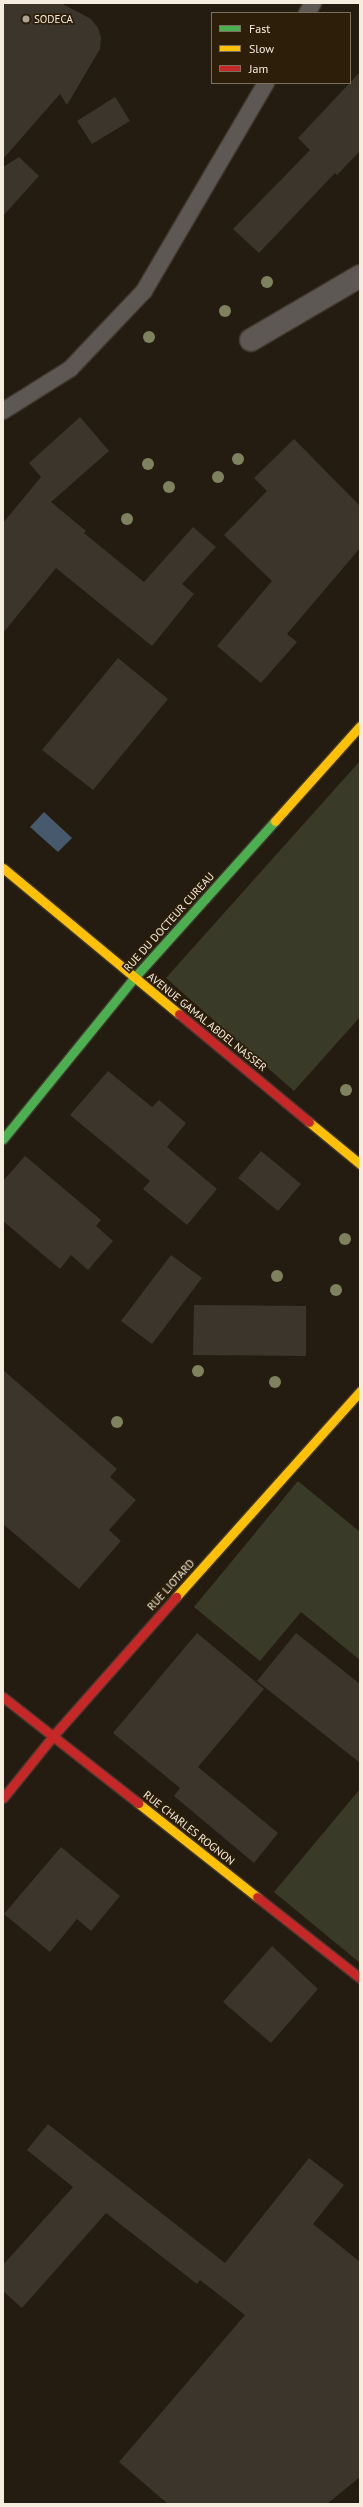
<!DOCTYPE html>
<html>
<head>
<meta charset="utf-8">
<style>
	body { margin:0 }
	#map { position:relative; width:363px; height:2507px; overflow:hidden; background:#241c10; font-family:"PT Sans",sans-serif }
	div>[style] { position:absolute }
	[style*='--x'] { left:calc(var(--x)*1px); top:calc(var(--y)*1px); width:calc(var(--w)*1px); rotate:calc(var(--a)*1deg) }
	.green>* { inset:0; background:#393b28 }
	.water>* { inset:0; background:#47596c }
	.building>* { inset:0; background:#3c352c }
	.roads { filter:drop-shadow(1px 0 #40382f) drop-shadow(-1px 0 #40382f) drop-shadow(0 1px #40382f) drop-shadow(0 -1px #40382f) }
	.lane>* { height:16px; margin:-8px; padding:0 8px; transform-origin:8px; border-radius:8px; background:#5d5853 }
	.street>* { height:22px; margin:-11px; padding:0 11px; transform-origin:11px; border-radius:11px; background:#5d5853 }
	.fast>* { height:9px; margin:-4.5px; padding:0 4.5px; transform-origin:4.5px; border-radius:4.5px; background:#4caf50 }
	.slow>* { height:9px; margin:-4.5px; padding:0 4.5px; transform-origin:4.5px; border-radius:4.5px; background:#ffc107 }
	.jam>* { height:9px; margin:-4.5px; padding:0 4.5px; transform-origin:4.5px; border-radius:4.5px; background:#c62828 }
	.trees>* { width:12px; height:12px; margin:-6px; border-radius:50%; background:#7f825e }
	.dots>* { width:11px; height:11px; translate:-50% -50%; box-sizing:border-box; border:2px solid #2c1e08; border-radius:50% }
	span { translate:-50% -50%; white-space:nowrap; text-align:center; line-height:1.15; -webkit-text-stroke:3.5px #2c1e08; paint-order:stroke }
	.poi-label { font-size:11px; color:#f5ecde }
	.left { translate:0 -50%; text-align:left }
	.street-label { font-size:11px; color:#f5ecde }
	.frame { position:absolute; inset:0; border:4px solid #f5ecde; pointer-events:none }
	.legend { position:absolute; left:211px; top:12px; width:140px; height:72px; box-sizing:border-box; background:#2c1e08; border:1px solid #7c705e; margin:0; padding:5px 7px; list-style:none; font-size:12px; color:#f5ecde }
	.legend li { display:flex; align-items:center; gap:8px; height:20px }
	.legend b { width:20px; border:1px solid #7c705e }
</style>
</head>
<body>
<div id="map">
	<div class="green">
		<i style="clip-path:polygon(360px 761px,360px 1017px,294px 1091px,166px 978px)"></i>
		<i style="clip-path:polygon(298px 1481px,360px 1532px,360px 1660px,301px 1612px,260px 1661px,194px 1607px)"></i>
		<i style="clip-path:polygon(360px 1789px,360px 1963px,274px 1892px)"></i>
	</div>
	<div class="water">
		<i style="clip-path:polygon(44px 812px,72px 838px,58px 852px,30px 827px)"></i>
	</div>
	<div class="building">
		<i style="clip-path:polygon(3px 3px,61px 3px,91px 19px,98px 28px,101px 38px,100px 49px,67px 105px,60px 94px,3px 159px)"></i>
		<i style="clip-path:polygon(360px 72px,360px 151px,337px 175px,335px 173px,259px 253px,233px 229px,310px 150px,298px 138px)"></i>
		<i style="clip-path:polygon(115px 97px,130px 121px,92px 144px,77px 121px)"></i>
		<i style="clip-path:polygon(19px 157px,39px 176px,3px 216px,3px 167px)"></i>
		<i style="clip-path:polygon(80px 417px,109px 451px,51px 502px,86px 531px,84px 533px,144px 582px,193px 527px,216px 547px,182px 584px,194px 594px,152px 646px,56px 568px,3px 633px,3px 523px,41px 477px,29px 463px)"></i>
		<i style="clip-path:polygon(294px 439px,360px 506px,360px 548px,287px 634px,297px 642px,261px 683px,217px 646px,272px 581px,224px 535px,267px 491px,254px 478px)"></i>
		<i style="clip-path:polygon(118px 658px,168px 699px,93px 790px,42px 750px)"></i>
		<i style="clip-path:polygon(108px 1071px,152px 1107px,159px 1100px,186px 1123px,167px 1147px,217px 1189px,187px 1225px,143px 1189px,150px 1181px,70px 1115px)"></i>
		<i style="clip-path:polygon(261px 1151px,301px 1184px,278px 1211px,238px 1178px)"></i>
		<i style="clip-path:polygon(25px 1156px,101px 1220px,96px 1226px,113px 1241px,88px 1270px,71px 1255px,60px 1269px,3px 1221px,3px 1181px)"></i>
		<i style="clip-path:polygon(171px 1255px,202px 1278px,152px 1344px,121px 1321px)"></i>
		<i style="clip-path:polygon(194px 1305px,306px 1306px,306px 1356px,193px 1355px)"></i>
		<i style="clip-path:polygon(3px 1370px,117px 1469px,110px 1477px,136px 1500px,109px 1530px,121px 1541px,79px 1589px,3px 1524px)"></i>
		<i style="clip-path:polygon(197px 1633px,264px 1689px,198px 1767px,278px 1833px,254px 1863px,174px 1796px,180px 1788px,113px 1733px)"></i>
		<i style="clip-path:polygon(296px 1633px,360px 1684px,360px 1763px,257px 1681px)"></i>
		<i style="clip-path:polygon(61px 1847px,120px 1896px,91px 1931px,77px 1919px,50px 1952px,4px 1914px)"></i>
		<i style="clip-path:polygon(272px 1946px,318px 1989px,271px 2043px,223px 2002px)"></i>
		<i style="clip-path:polygon(48px 2124px,225px 2263px,309px 2158px,344px 2185px,313px 2224px,360px 2262px,360px 2477px,327px 2504px,168px 2504px,119px 2462px,245px 2315px,200px 2280px,197px 2284px,106px 2213px,22px 2308px,3px 2291px,3px 2265px,73px 2187px,27px 2150px)"></i>
	</div>
	<div class="roads">
		<div class="lane">
			<i style="--x:307;--y:13;--w:12;--a:-59"></i>
			<i style="--x:3;--y:411;--w:79;--a:-32.1"></i>
			<i style="--x:70;--y:369;--w:108;--a:-46.5"></i>
			<i style="--x:144;--y:291;--w:241;--a:-59.6"></i>
		</div>
		<div class="street">
			<i style="--x:251;--y:340;--w:126;--a:-30.4"></i>
		</div>
		<div class="fast">
			<i style="--x:3;--y:1139;--w:208;--a:-50.9"></i>
			<i style="--x:134;--y:978;--w:211;--a:-48.1"></i>
		</div>
		<div class="slow">
			<i style="--x:275;--y:821;--w:127;--a:-48.2"></i>
			<i style="--x:3;--y:868;--w:229;--a:39.7"></i>
			<i style="--x:309;--y:1122;--w:66;--a:39.5"></i>
			<i style="--x:176;--y:1597;--w:276;--a:-48.2"></i>
			<i style="--x:138;--y:1803;--w:152;--a:38.3"></i>
		</div>
		<div class="jam">
			<i style="--x:179;--y:1014;--w:169;--a:39.7"></i>
			<i style="--x:3;--y:1697;--w:172;--a:38.1"></i>
			<i style="--x:3;--y:1798;--w:80;--a:-51.1"></i>
			<i style="--x:53;--y:1736;--w:186;--a:-48.5"></i>
			<i style="--x:257;--y:1897;--w:131;--a:38.2"></i>
		</div>
	</div>
	<div class="trees">
		<i style="left:267px;top:282px"></i>
		<i style="left:225px;top:311px"></i>
		<i style="left:149px;top:337px"></i>
		<i style="left:238px;top:459px"></i>
		<i style="left:148px;top:464px"></i>
		<i style="left:218px;top:477px"></i>
		<i style="left:169px;top:487px"></i>
		<i style="left:127px;top:519px"></i>
		<i style="left:346px;top:1090px"></i>
		<i style="left:345px;top:1239px"></i>
		<i style="left:277px;top:1276px"></i>
		<i style="left:336px;top:1290px"></i>
		<i style="left:198px;top:1371px"></i>
		<i style="left:275px;top:1382px"></i>
		<i style="left:117px;top:1422px"></i>
	</div>
	<div class="dots">
		<i style="left:26px;top:19px;background:#aca396"></i>
	</div>
	<div class="poi-label">
		<span class="left" style="left:34px;top:19px">SODECA</span>
	</div>
	<div class="street-label">
		<span style="left:169px;top:922px;rotate:-48deg">RUE DU DOCTEUR CUREAU</span>
		<span style="left:207px;top:1022px;rotate:39deg">AVENUE GAMAL ABDEL NASSER</span>
		<span style="left:171px;top:1585px;rotate:-48deg">RUE LIOTARD</span>
		<span style="left:189px;top:1828px;rotate:38deg">RUE CHARLES ROGNON</span>
	</div>
	<div class="frame"></div>
	<ul class="legend">
	<li><b style="height:5px;background:#4caf50"></b>Fast</li>
	<li><b style="height:5px;background:#ffc107"></b>Slow</li>
	<li><b style="height:5px;background:#c62828"></b>Jam</li>
	</ul>
</div>
</body>
</html>
